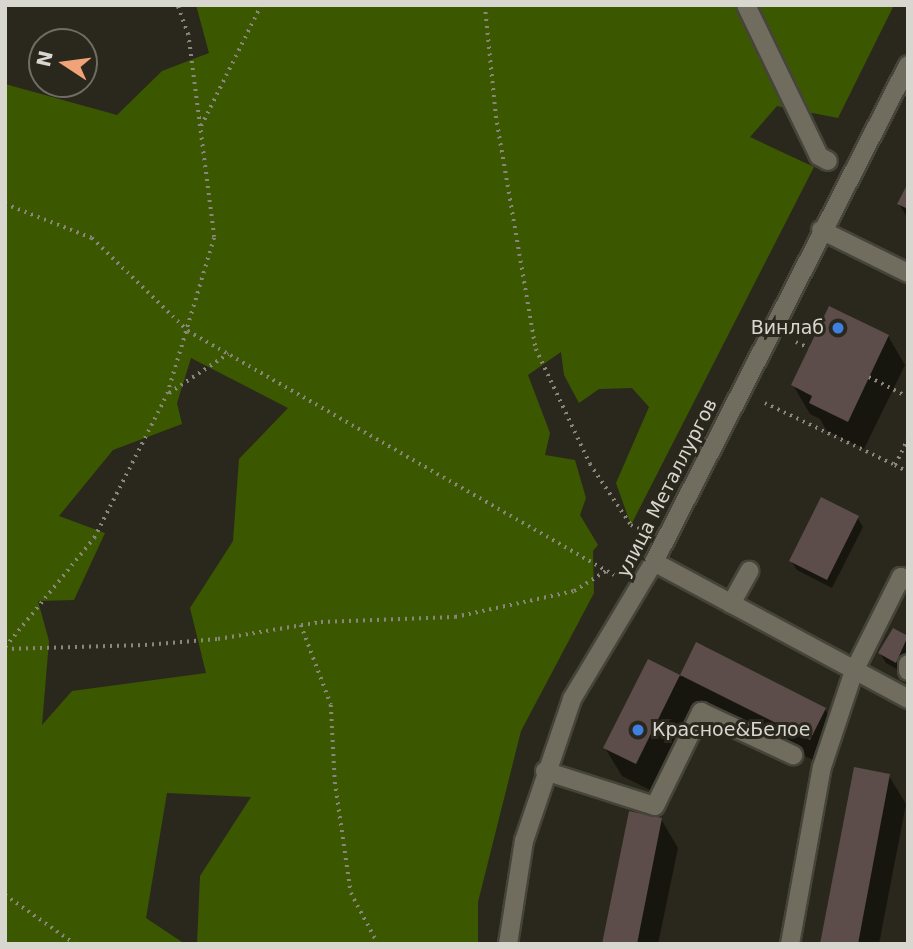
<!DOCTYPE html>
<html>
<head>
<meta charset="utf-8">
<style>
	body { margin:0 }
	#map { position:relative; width:913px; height:949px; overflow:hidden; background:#2a281c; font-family:"DejaVu Sans",sans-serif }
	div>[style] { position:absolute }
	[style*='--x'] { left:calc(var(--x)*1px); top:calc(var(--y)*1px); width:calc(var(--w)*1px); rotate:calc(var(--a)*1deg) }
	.forest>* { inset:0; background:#3b5800 }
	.shadow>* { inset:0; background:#0007 }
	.building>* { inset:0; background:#5c4c4a }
	.path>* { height:3.5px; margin-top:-1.75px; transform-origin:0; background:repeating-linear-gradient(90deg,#88867d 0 2px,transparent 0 7px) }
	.roads { filter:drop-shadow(2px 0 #46443a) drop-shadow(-2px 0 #46443a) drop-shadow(0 2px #46443a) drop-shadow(0 -2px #46443a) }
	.minor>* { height:18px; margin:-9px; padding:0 9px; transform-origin:9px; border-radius:9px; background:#706d5f }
	.dots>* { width:19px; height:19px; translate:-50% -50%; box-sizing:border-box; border:4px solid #2a281c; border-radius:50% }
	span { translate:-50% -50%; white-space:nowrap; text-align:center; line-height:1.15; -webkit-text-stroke:6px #2a281c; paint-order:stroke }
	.poi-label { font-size:19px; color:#d8d7cf }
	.right { translate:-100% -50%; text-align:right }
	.left { translate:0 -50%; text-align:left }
	.street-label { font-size:19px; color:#d8d7cf }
	.frame { position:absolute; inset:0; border:7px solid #d8d7cf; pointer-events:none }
	.north { position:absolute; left:28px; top:28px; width:70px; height:70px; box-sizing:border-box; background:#2a281c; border:2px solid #706e64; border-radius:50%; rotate:283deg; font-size:19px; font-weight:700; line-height:28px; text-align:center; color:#d8d7cf }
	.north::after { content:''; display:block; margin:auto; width:24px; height:32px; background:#f0a278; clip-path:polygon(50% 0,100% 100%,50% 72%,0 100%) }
</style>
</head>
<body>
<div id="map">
	<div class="forest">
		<i style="clip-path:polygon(evenodd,196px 5px,894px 5px,838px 118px,777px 106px,750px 137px,814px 167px,631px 525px,616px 483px,649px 407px,632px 388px,599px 389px,579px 403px,564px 375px,561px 352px,528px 375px,550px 433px,545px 455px,575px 460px,586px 498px,580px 515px,598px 545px,593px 551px,594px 593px,521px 731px,478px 902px,478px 944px,197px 944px,200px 876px,251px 797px,167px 793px,146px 918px,185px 944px,5px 944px,5px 84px,117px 115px,162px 71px,209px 53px,196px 5px,191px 358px,288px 408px,239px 459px,233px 541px,190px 608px,206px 673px,72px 691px,42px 725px,49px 641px,38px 601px,74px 600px,105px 533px,59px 516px,113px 450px,182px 424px,177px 403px,191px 358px)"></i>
	</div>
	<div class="shadow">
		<i style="clip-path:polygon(908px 187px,908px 219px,899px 204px)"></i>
		<i style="clip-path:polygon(888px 336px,905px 365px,864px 449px,827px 431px,820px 419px,810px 414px,793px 385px)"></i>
		<i style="clip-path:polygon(857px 517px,863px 527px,832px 588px,797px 570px,791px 561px)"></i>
		<i style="clip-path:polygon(893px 630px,908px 638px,908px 661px,902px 672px,886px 663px,880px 653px)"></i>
		<i style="clip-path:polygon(697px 645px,825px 709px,841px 737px,827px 767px,697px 702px,652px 791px,622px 776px,605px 748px,649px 661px,681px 677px)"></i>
		<i style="clip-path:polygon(889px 776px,906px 804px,879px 944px,822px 944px)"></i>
		<i style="clip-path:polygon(661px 819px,678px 848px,658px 944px,604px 944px)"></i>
	</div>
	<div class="building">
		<i style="clip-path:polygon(908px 183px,908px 209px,897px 204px)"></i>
		<i style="clip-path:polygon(829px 306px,889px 335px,848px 422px,809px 403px,812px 396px,791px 385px)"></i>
		<i style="clip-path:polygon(821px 497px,859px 516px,827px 580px,789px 561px)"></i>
		<i style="clip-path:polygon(893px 628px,908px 636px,896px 663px,878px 653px)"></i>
		<i style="clip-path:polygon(696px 642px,826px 708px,810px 740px,680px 675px)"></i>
		<i style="clip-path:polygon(648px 659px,680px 675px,636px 764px,603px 748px)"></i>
		<i style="clip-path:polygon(854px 767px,890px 774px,858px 944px,820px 944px)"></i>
		<i style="clip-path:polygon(629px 811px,662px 818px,637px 944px,602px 944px)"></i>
	</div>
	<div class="path">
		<i style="--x:485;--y:5;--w:112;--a:84.3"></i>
		<i style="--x:496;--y:116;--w:236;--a:80.3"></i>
		<i style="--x:536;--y:349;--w:127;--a:64.8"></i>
		<i style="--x:590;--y:464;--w:73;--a:56.1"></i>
		<i style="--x:631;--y:525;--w:10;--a:24"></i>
		<i style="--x:201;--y:126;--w:135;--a:-63.6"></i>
		<i style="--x:5;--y:204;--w:93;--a:21.3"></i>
		<i style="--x:92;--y:238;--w:134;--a:44.1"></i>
		<i style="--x:188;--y:331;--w:491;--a:29.8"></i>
		<i style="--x:796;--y:342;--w:14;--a:25"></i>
		<i style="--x:869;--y:377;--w:44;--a:27.1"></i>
		<i style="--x:169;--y:393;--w:71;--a:-33.5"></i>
		<i style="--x:765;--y:403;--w:144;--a:25.5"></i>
		<i style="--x:895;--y:465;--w:30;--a:-64"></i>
		<i style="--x:895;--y:465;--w:15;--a:28"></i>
		<i style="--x:301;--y:625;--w:85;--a:69.4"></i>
		<i style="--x:331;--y:705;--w:77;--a:87"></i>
		<i style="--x:335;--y:782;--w:112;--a:81.8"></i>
		<i style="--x:351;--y:893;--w:58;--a:62.1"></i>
		<i style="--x:5;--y:647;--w:141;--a:-50.8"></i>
		<i style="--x:94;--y:538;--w:161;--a:-63.1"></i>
		<i style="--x:167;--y:394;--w:164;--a:-73.3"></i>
		<i style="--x:214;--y:237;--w:204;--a:-97.3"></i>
		<i style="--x:188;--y:35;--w:32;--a:-110"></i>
		<i style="--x:5;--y:649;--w:140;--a:-1.6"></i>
		<i style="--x:145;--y:645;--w:73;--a:-4.7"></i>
		<i style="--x:218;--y:639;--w:104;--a:-9.4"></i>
		<i style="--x:321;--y:622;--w:134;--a:-2.1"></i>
		<i style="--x:455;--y:617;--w:122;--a:-12.3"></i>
		<i style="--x:574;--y:591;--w:39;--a:-32"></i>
		<i style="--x:5;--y:895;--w:85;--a:35"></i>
	</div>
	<div class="roads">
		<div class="minor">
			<i style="--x:746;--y:5;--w:168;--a:64.2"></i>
			<i style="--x:819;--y:156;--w:10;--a:29"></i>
			<i style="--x:821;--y:230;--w:97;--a:26.3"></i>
			<i style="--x:654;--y:562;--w:289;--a:28.3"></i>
			<i style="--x:731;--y:604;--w:38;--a:-61"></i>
			<i style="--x:908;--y:664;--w:7;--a:90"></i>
			<i style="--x:545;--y:771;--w:115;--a:17.7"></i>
			<i style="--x:655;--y:806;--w:105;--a:-63.9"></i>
			<i style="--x:701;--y:712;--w:102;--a:25.1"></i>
			<i style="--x:508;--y:944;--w:104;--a:-81.2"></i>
			<i style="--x:524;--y:841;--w:150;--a:-71.3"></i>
			<i style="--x:572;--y:699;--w:160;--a:-59.1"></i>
			<i style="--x:654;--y:562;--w:558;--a:-62.93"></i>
			<i style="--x:790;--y:944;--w:180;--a:-79.8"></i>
			<i style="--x:822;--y:767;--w:101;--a:-71.6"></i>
			<i style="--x:854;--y:671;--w:105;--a:-63.4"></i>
			<i style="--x:901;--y:577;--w:8;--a:30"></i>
		</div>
	</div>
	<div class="dots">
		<i style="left:838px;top:328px;background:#3f7fe0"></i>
		<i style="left:638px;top:730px;background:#3f7fe0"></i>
	</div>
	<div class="poi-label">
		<span class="right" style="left:824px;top:328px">Винлаб</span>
		<span class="left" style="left:652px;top:730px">Красное&amp;Белое</span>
	</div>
	<div class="street-label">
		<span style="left:667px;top:488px;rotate:-63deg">улица Металлургов</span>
	</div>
	<div class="frame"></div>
	<div class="north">N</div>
</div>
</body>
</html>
